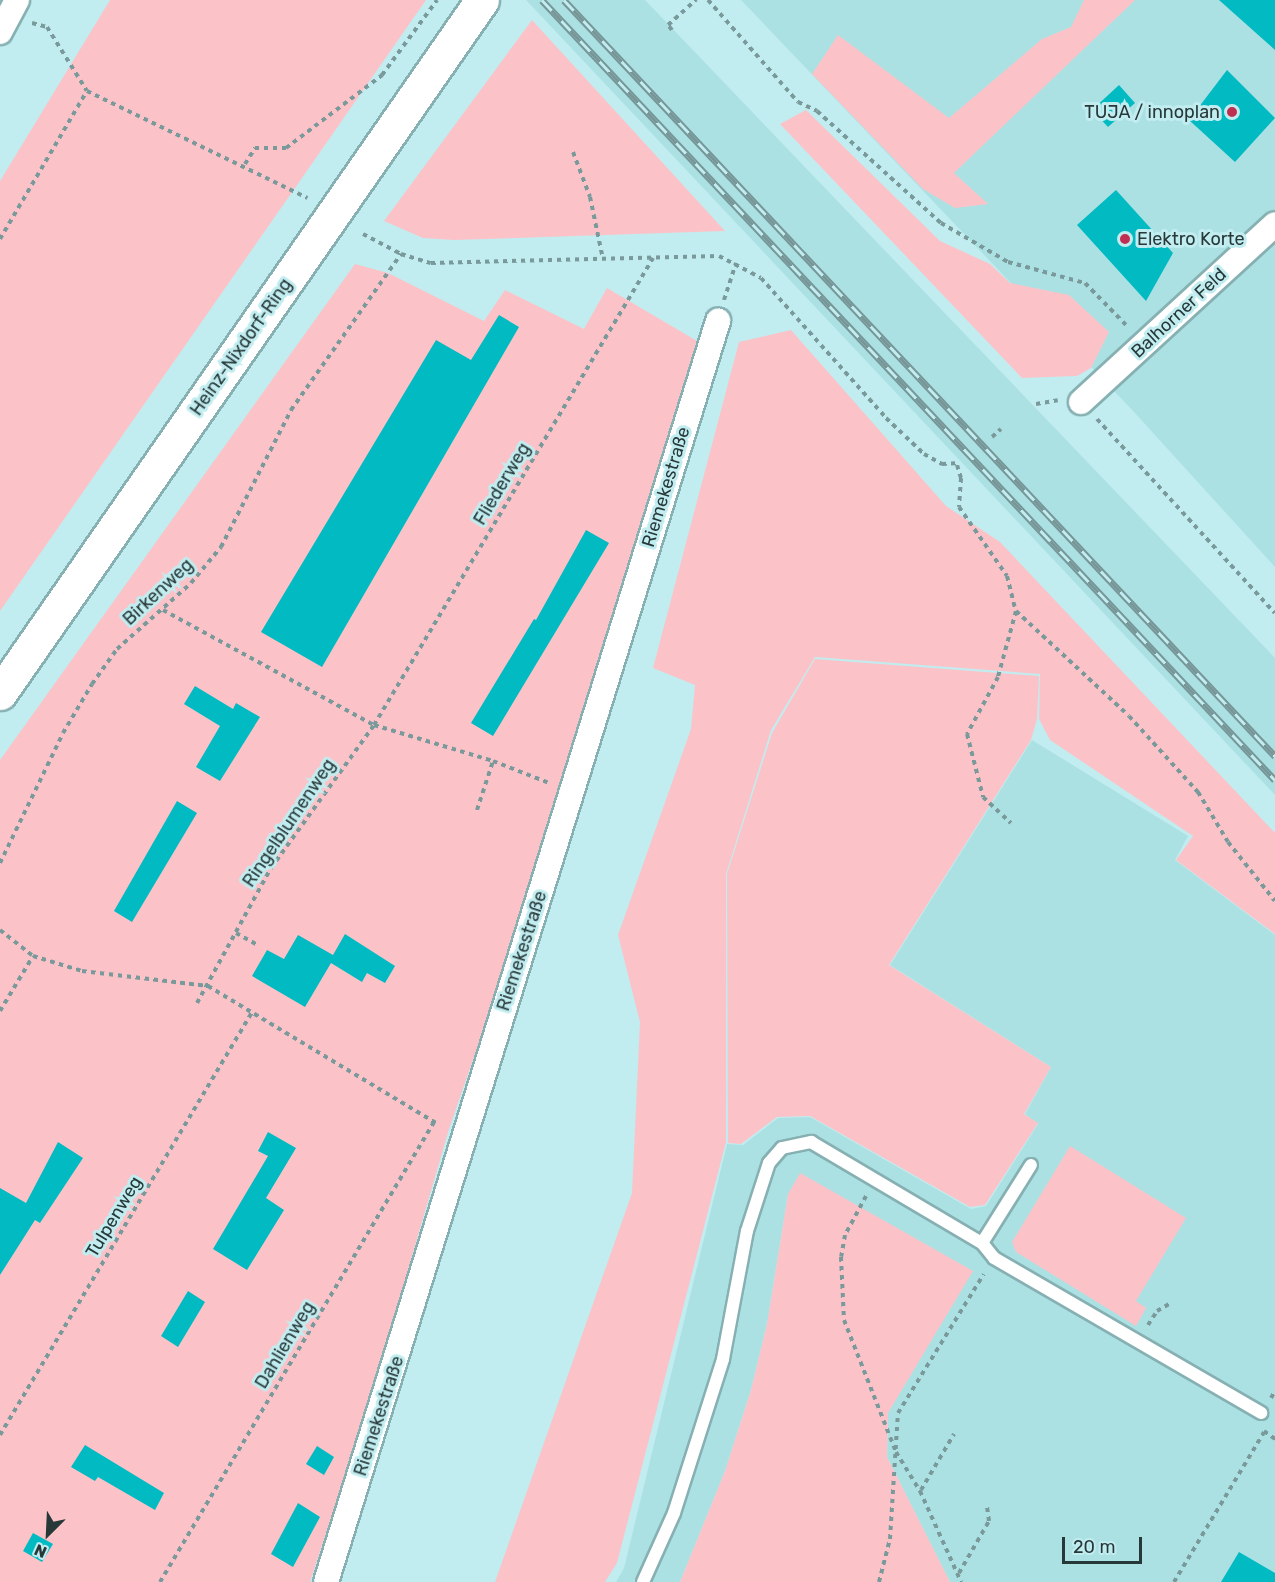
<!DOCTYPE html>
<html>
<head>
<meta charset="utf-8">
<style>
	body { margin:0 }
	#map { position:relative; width:1275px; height:1582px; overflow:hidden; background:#c1edf0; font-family:Rubik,sans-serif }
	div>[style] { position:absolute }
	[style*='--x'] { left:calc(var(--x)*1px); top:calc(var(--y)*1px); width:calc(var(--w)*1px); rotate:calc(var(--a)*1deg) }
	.built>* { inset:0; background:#ace1e4 }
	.green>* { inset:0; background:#fbc3c8 }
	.building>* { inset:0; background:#02bac2 }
	.path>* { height:4px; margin-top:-2px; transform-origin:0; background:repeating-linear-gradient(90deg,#79999b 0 4.5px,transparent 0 9px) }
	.roads { filter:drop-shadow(2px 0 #86b0b2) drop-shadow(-2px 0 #86b0b2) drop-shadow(0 2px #86b0b2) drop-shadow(0 -2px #86b0b2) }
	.lane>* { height:12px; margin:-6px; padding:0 6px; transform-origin:6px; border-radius:6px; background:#fff }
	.street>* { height:24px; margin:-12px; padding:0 12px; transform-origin:12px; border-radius:12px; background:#fff }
	.secondary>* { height:33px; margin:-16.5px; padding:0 16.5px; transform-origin:16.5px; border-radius:16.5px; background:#fff }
	.rail>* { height:7px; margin-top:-3.5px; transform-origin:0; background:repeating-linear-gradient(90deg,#c1edf0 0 14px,#779698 0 28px); box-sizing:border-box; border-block:2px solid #779698 }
	.dots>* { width:16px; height:16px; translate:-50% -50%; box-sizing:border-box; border:3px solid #c1edf0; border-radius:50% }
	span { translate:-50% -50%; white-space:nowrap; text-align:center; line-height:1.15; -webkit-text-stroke:6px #c1edf0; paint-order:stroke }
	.poi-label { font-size:18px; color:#273839 }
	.right { translate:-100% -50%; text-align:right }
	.left { translate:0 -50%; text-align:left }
	.street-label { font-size:18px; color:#273839 }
	.north { position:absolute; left:18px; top:1504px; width:60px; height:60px; -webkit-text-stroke:4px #c1edf0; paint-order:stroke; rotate:204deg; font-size:16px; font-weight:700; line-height:24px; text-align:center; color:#273839 }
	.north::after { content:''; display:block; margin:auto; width:21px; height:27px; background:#273839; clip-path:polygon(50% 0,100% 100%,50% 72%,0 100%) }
	.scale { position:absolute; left:1062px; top:1537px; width:80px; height:27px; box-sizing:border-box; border:3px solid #273839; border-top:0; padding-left:8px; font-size:18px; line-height:21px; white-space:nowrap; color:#273839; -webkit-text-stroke:4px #c1edf0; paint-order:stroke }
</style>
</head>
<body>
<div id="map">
	<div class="built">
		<i style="clip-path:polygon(526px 0,645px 0,1275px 658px,1275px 795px)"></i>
		<i style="clip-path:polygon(741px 0,1275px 0,1275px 567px,1134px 412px)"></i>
		<i style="clip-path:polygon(1032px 740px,1188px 836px,1175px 860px,1275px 935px,1275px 1582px,950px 1582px,887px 1457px,888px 1412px,972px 1271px,788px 1194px,767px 1324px,751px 1390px,725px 1471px,680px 1582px,616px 1582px,624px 1568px,727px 1144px,743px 1145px,778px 1118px,810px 1117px,971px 1209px,986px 1206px,1038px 1124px,1025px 1114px,1051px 1067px,890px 965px)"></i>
	</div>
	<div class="green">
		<i style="clip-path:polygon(110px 0,426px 0,0 611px,0 181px)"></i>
		<i style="clip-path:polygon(1084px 0,1135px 0,954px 173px,988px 204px,955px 208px,923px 189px,812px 74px,838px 35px,949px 118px,1042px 39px,1071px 27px)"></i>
		<i style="clip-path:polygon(532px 20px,725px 231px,454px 240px,423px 238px,384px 221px)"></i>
		<i style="clip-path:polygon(806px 110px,940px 241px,990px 264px,1010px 283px,1069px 295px,1109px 332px,1091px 368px,1077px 376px,1022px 378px,780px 124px)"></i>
		<i style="clip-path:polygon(355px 264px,388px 273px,484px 321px,505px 290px,584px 329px,607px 288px,697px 341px,545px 851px,449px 1129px,375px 1383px,310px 1582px,0 1582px,0 760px)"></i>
		<i style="clip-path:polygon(791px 330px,946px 506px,1000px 542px,1275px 833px,1275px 934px,1176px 860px,1193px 836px,1050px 740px,1039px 719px,1040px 674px,815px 657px,771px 730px,726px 874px,726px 1142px,617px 1563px,605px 1582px,495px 1582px,632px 1193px,640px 1022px,618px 935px,691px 729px,695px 685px,653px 668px,739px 342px)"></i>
		<i style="clip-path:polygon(815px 659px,1039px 676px,1037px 719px,1031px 740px,889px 965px,1051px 1067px,1024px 1114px,1038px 1123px,985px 1205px,970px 1207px,810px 1116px,777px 1117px,741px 1144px,728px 1143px,727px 874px,772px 733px)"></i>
		<i style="clip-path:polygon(1070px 1146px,1186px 1218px,1136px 1301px,1146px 1308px,1136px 1326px,1016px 1252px,1012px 1242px)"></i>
		<i style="clip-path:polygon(800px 1173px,973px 1271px,888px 1413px,887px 1457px,950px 1582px,680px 1582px,725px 1471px,751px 1390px,767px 1324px,788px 1194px)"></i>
	</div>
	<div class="building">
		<i style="clip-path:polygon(1219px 0,1275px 0,1275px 50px)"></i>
		<i style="clip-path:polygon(1227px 70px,1275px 118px,1235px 162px,1189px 120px)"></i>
		<i style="clip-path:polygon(1119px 85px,1135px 103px,1108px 127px,1092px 110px)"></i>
		<i style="clip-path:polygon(1116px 190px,1173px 253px,1146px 301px,1077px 225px)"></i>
		<i style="clip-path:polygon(499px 315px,519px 327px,322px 667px,261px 632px,436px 340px,471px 360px)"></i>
		<i style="clip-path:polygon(586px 530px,609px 543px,493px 736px,471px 723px,534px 619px,536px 620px)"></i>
		<i style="clip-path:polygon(195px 686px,233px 709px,236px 703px,260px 717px,220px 781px,196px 767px,220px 726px,184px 704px)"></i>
		<i style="clip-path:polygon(177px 801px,197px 813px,132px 922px,114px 911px)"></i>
		<i style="clip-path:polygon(345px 934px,395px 966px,385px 983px,367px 973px,362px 982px,331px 963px,305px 1007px,252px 976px,267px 950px,284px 959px,298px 935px,333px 955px)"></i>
		<i style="clip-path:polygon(268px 1132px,296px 1148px,266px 1198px,284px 1210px,247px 1270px,213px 1249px,268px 1156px,258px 1151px)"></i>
		<i style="clip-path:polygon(58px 1142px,83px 1158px,40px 1223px,35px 1220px,0 1275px,0 1188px,26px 1203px)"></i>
		<i style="clip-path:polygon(188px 1291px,205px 1302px,178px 1347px,161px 1336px)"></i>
		<i style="clip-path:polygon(85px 1445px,164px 1493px,155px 1510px,98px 1477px,95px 1481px,71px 1467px)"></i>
		<i style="clip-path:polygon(317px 1446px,334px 1457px,324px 1475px,306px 1464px)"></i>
		<i style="clip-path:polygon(298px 1503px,320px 1517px,293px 1567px,271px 1554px)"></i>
		<i style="clip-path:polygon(33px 1533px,53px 1544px,42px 1562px,23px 1551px)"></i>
		<i style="clip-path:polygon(1239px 1552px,1275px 1573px,1275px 1582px,1221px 1582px)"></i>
	</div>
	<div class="path">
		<i style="--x:708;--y:0;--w:136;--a:48.6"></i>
		<i style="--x:798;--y:102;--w:21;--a:25"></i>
		<i style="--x:817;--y:111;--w:167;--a:42.1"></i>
		<i style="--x:941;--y:223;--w:78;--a:30.2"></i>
		<i style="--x:1008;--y:262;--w:80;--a:15.3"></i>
		<i style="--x:1085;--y:283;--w:60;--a:45.7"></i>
		<i style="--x:32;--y:23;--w:16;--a:15"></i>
		<i style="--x:47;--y:27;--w:75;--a:58"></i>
		<i style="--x:87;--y:91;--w:245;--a:25.9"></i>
		<i style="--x:672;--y:30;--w:6;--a:-129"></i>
		<i style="--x:668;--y:25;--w:38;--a:-42"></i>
		<i style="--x:573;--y:152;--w:48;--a:69.3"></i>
		<i style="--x:590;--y:197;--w:63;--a:78.2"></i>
		<i style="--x:245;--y:164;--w:19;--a:-58"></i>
		<i style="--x:255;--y:148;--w:31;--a:0"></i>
		<i style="--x:286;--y:148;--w:121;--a:-37.2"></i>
		<i style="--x:382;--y:75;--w:93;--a:-53.7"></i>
		<i style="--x:363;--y:234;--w:43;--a:27.8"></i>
		<i style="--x:401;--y:254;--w:31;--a:17"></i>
		<i style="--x:431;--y:263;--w:288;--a:-1.4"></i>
		<i style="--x:719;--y:256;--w:47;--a:27.6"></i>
		<i style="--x:761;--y:278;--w:188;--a:48.2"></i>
		<i style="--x:886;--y:418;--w:52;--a:43.5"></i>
		<i style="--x:924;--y:454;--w:21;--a:29"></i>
		<i style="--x:942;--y:464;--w:18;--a:-3"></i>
		<i style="--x:0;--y:239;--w:172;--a:-59.6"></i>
		<i style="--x:724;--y:300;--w:39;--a:-72"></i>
		<i style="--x:1036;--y:404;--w:22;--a:-10"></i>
		<i style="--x:1097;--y:419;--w:263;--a:47.5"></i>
		<i style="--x:992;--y:437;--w:12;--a:-42"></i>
		<i style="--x:957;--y:465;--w:14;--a:73"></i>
		<i style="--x:961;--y:478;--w:29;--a:94"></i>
		<i style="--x:959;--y:507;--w:84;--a:55.2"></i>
		<i style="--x:1007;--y:576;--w:36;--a:76"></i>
		<i style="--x:1016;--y:611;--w:68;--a:105.3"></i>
		<i style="--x:998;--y:677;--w:65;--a:118.5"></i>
		<i style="--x:967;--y:734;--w:65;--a:75.7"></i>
		<i style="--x:983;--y:797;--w:38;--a:43"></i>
		<i style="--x:163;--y:610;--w:240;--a:28.6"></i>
		<i style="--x:374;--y:725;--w:124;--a:16.8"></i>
		<i style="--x:493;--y:761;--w:60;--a:21.4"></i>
		<i style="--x:1016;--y:611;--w:154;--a:42.9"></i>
		<i style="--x:1129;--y:716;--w:103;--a:47.8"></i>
		<i style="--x:1198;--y:792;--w:58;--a:59"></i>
		<i style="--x:1228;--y:842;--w:75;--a:51.5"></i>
		<i style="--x:477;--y:810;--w:52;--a:-71.9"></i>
		<i style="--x:0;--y:863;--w:144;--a:-64.1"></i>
		<i style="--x:63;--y:733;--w:57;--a:-59.4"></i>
		<i style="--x:92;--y:684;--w:43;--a:-54.5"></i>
		<i style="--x:117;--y:649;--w:99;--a:-41.7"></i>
		<i style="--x:191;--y:583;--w:47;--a:-50.2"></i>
		<i style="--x:221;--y:547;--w:154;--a:-62.9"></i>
		<i style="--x:291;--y:410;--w:191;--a:-54.8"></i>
		<i style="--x:0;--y:930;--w:42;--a:38.2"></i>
		<i style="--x:33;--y:956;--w:51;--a:17"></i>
		<i style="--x:82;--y:971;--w:127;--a:6.8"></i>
		<i style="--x:208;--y:986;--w:266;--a:31"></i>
		<i style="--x:236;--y:933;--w:23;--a:29"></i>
		<i style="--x:197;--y:1003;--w:154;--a:-61.3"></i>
		<i style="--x:271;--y:868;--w:176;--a:-54.2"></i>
		<i style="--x:374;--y:725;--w:544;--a:-59.14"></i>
		<i style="--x:0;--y:1011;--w:64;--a:-59"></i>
		<i style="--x:866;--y:1196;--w:44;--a:118.3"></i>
		<i style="--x:845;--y:1235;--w:22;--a:100"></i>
		<i style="--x:841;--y:1257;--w:63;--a:87.3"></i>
		<i style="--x:844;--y:1320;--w:142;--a:68.5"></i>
		<i style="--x:896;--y:1452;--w:46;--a:58.4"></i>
		<i style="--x:920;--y:1491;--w:100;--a:65.7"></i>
		<i style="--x:1148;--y:1325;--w:17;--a:-57"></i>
		<i style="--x:1157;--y:1311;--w:16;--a:-30"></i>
		<i style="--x:1271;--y:1398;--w:8;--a:-60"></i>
		<i style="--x:1264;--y:1431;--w:14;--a:36"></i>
		<i style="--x:0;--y:1435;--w:492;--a:-59.2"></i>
		<i style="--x:921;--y:1490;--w:65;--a:-59.5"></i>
		<i style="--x:959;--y:1573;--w:60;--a:-60"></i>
		<i style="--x:989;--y:1521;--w:14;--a:-98"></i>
		<i style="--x:160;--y:1582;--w:535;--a:-59.22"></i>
		<i style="--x:879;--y:1582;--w:44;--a:-75.7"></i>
		<i style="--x:890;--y:1539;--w:126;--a:-86.4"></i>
		<i style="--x:898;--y:1413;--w:163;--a:-58.3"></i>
		<i style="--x:1174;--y:1582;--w:175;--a:-59"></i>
	</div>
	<div class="roads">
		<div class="lane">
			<i style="--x:982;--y:1243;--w:19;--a:51"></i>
			<i style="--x:994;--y:1258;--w:309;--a:30.1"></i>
			<i style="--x:643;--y:1582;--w:76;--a:-65.8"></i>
			<i style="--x:674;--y:1513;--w:162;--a:-72.3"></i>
			<i style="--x:723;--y:1359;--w:130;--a:-79.4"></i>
			<i style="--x:747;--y:1231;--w:71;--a:-72.1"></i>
			<i style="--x:769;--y:1163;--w:20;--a:-49"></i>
			<i style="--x:782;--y:1148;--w:30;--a:-12"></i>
			<i style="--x:811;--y:1142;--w:199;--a:30.6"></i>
			<i style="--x:982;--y:1243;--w:92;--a:-57.9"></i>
		</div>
		<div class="street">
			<i style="--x:0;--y:32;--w:36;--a:-62"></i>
			<i style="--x:1081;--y:402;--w:263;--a:-42.5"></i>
			<i style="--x:326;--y:1582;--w:1321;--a:-72.73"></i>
		</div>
		<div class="secondary">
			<i style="--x:0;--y:693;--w:844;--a:-55.18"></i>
		</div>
	</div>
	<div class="rail">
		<i style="--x:542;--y:0;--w:1070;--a:46.78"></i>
		<i style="--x:564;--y:0;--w:1038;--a:46.76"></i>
	</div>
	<div class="dots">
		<i style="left:1232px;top:112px;background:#bf2f51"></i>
		<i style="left:1125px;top:239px;background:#bf2f51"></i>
	</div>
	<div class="poi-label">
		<span class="right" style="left:1220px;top:112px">TUJA / innoplan</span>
		<span class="left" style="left:1137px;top:239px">Elektro Korte</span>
	</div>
	<div class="street-label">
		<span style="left:1179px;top:313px;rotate:-43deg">Balhorner Feld</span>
		<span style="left:241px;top:347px;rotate:-55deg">Heinz-Nixdorf-Ring</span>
		<span style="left:502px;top:484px;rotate:-59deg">Fliederweg</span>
		<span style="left:666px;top:487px;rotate:-73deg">Riemekestraße</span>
		<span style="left:158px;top:592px;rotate:-43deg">Birkenweg</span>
		<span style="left:289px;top:823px;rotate:-56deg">Ringelblumenweg</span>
		<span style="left:522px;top:951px;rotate:-72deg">Riemekestraße</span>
		<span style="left:114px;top:1217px;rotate:-59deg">Tulpenweg</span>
		<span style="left:285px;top:1345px;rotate:-59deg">Dahlienweg</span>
		<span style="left:379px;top:1416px;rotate:-72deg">Riemekestraße</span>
	</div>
	<div class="north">N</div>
	<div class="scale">20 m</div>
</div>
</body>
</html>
